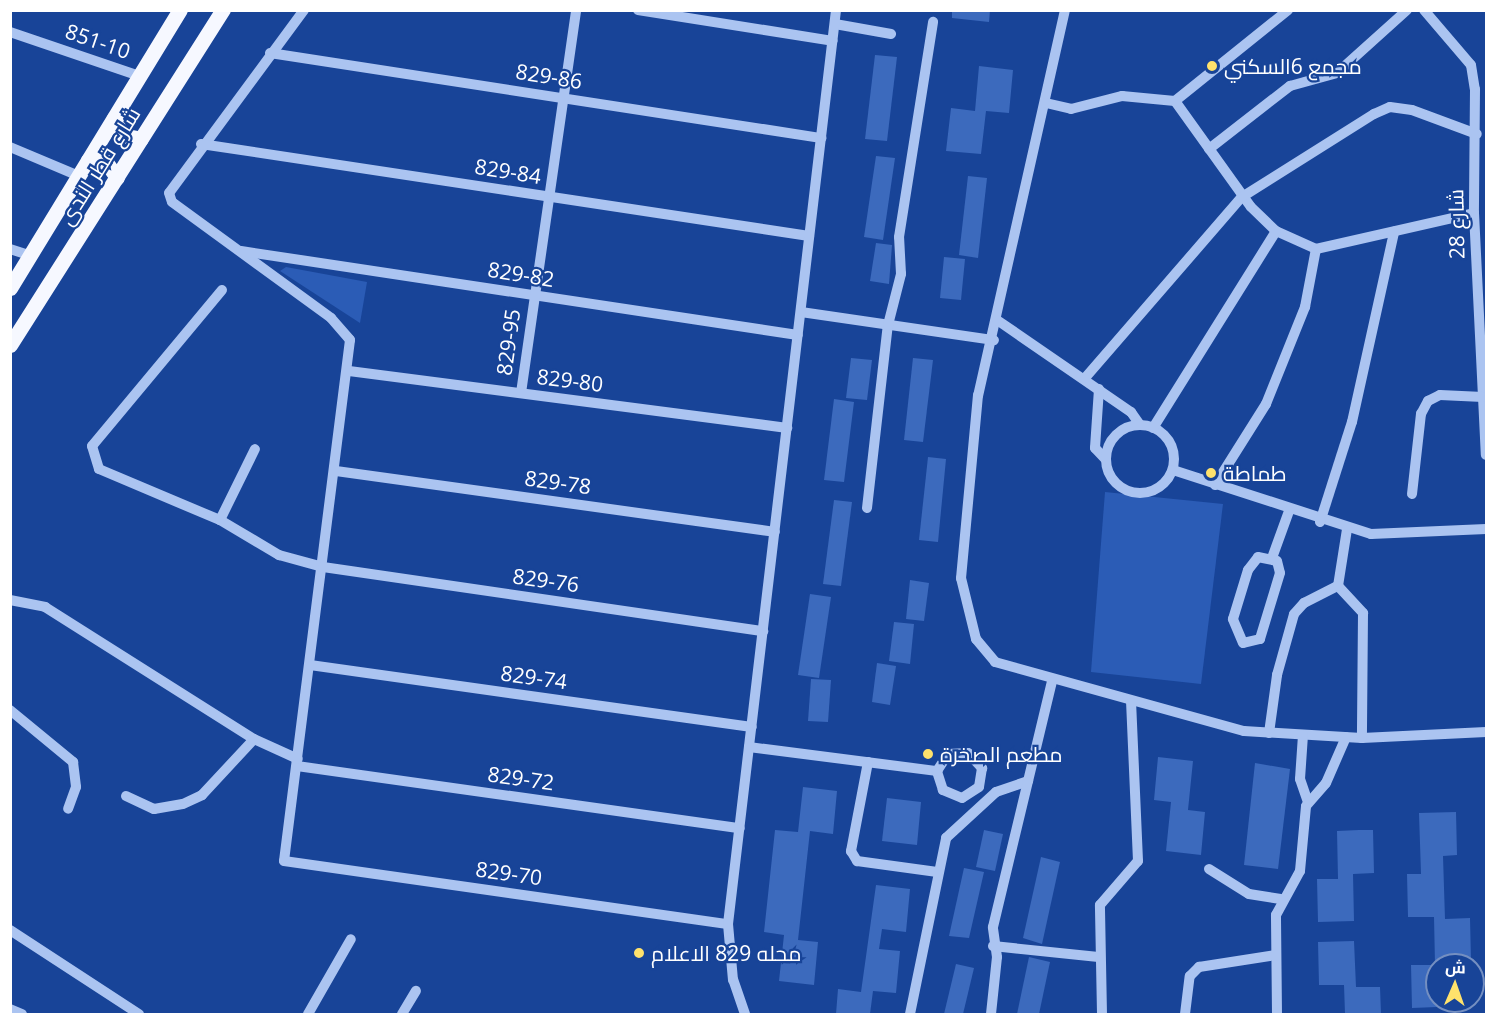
<!DOCTYPE html>
<html>
<head>
<meta charset="utf-8">
<style>
	body { margin:0 }
	#map { position:relative; width:1497px; height:1025px; overflow:hidden; background:#184498; font-family:"Open Sans",Cairo,sans-serif }
	div>[style] { position:absolute }
	[style*='--x'] { left:calc(var(--x)*1px); top:calc(var(--y)*1px); width:calc(var(--w)*1px); rotate:calc(var(--a)*1deg) }
	.green>* { inset:0; background:#2b5cb6 }
	.building>* { inset:0; background:#3c6abd }
	.path>* { height:2px; margin-top:-1px; transform-origin:0; background:repeating-linear-gradient(90deg,#abc4f1 0 3px,transparent 0 7.5px) }
	.minor>* { height:10px; margin:-5px; padding:0 5px; transform-origin:5px; border-radius:5px; background:#abc4f1 }
	.minor>.ring { margin:-5px; padding:0; box-sizing:content-box; background:none; border:10px solid #abc4f1; border-radius:50% }
	.major>* { height:15px; margin:-7.5px; padding:0 7.5px; transform-origin:7.5px; border-radius:7.5px; background:#f6f8ff }
	.dots>* { width:16px; height:16px; translate:-50% -50%; box-sizing:border-box; border:3px solid #184498; border-radius:50% }
	span { translate:-50% -50%; white-space:nowrap; text-align:center; line-height:1.15; -webkit-text-stroke:4.5px #184498; paint-order:stroke }
	.street-label { font-size:21px; color:#fff }
	.poi-label { font-size:21px; color:#fff }
	.left { translate:0 -50%; text-align:left }
	.frame { position:absolute; inset:0; border:12px solid #fff; pointer-events:none }
	.north { position:absolute; left:1425px; top:953px; width:60px; height:60px; box-sizing:border-box; background:#184498; border:2px solid #748fc1; border-radius:50%; rotate:2deg; font-size:16px; font-weight:700; line-height:24px; text-align:center; color:#fff }
	.north::after { content:''; display:block; margin:auto; width:21px; height:27px; background:#ffe26c; clip-path:polygon(50% 0,100% 100%,50% 72%,0 100%) }
</style>
</head>
<body>
<div id="map">
	<div class="green">
		<i style="clip-path:polygon(286px 267px,367px 282px,360px 323px,280px 271px)"></i>
		<i style="clip-path:polygon(1105px 492px,1223px 504px,1201px 684px,1091px 672px)"></i>
	</div>
	<div class="building">
		<i style="clip-path:polygon(952px 10px,990px 10px,989px 22px,952px 18px)"></i>
		<i style="clip-path:polygon(875px 55px,897px 57px,887px 141px,865px 139px)"></i>
		<i style="clip-path:polygon(979px 66px,1013px 70px,1009px 113px,986px 111px,981px 154px,946px 151px,951px 108px,975px 111px)"></i>
		<i style="clip-path:polygon(876px 156px,895px 158px,883px 240px,864px 237px)"></i>
		<i style="clip-path:polygon(968px 176px,987px 178px,978px 258px,959px 255px)"></i>
		<i style="clip-path:polygon(876px 243px,892px 245px,889px 284px,870px 281px)"></i>
		<i style="clip-path:polygon(944px 257px,965px 259px,961px 300px,940px 298px)"></i>
		<i style="clip-path:polygon(851px 358px,872px 360px,867px 400px,846px 398px)"></i>
		<i style="clip-path:polygon(913px 358px,933px 360px,923px 442px,904px 440px)"></i>
		<i style="clip-path:polygon(834px 399px,854px 402px,844px 482px,824px 480px)"></i>
		<i style="clip-path:polygon(928px 457px,946px 459px,938px 542px,919px 540px)"></i>
		<i style="clip-path:polygon(834px 500px,852px 502px,841px 586px,823px 584px)"></i>
		<i style="clip-path:polygon(910px 580px,929px 583px,924px 621px,906px 619px)"></i>
		<i style="clip-path:polygon(810px 594px,831px 597px,819px 678px,798px 675px)"></i>
		<i style="clip-path:polygon(894px 622px,914px 624px,910px 664px,889px 661px)"></i>
		<i style="clip-path:polygon(877px 663px,896px 666px,890px 705px,872px 702px)"></i>
		<i style="clip-path:polygon(811px 679px,831px 680px,828px 722px,808px 721px)"></i>
		<i style="clip-path:polygon(1158px 757px,1193px 761px,1188px 810px,1205px 812px,1201px 855px,1166px 851px,1171px 802px,1154px 800px)"></i>
		<i style="clip-path:polygon(1255px 763px,1290px 769px,1278px 869px,1244px 865px)"></i>
		<i style="clip-path:polygon(803px 787px,837px 791px,833px 834px,810px 831px,798px 940px,818px 942px,814px 985px,779px 981px,784px 935px,764px 932px,775px 830px,798px 832px)"></i>
		<i style="clip-path:polygon(887px 798px,921px 802px,917px 845px,882px 841px)"></i>
		<i style="clip-path:polygon(1456px 812px,1457px 855px,1443px 856px,1445px 919px,1470px 918px,1471px 961px,1437px 965px,1437px 1007px,1412px 1008px,1411px 965px,1435px 965px,1434px 917px,1408px 917px,1407px 874px,1421px 874px,1419px 813px)"></i>
		<i style="clip-path:polygon(984px 830px,1003px 834px,995px 871px,976px 867px)"></i>
		<i style="clip-path:polygon(1359px 830px,1373px 830px,1374px 873px,1353px 874px,1354px 921px,1318px 922px,1317px 879px,1338px 879px,1337px 831px)"></i>
		<i style="clip-path:polygon(1041px 857px,1060px 862px,1042px 944px,1023px 938px)"></i>
		<i style="clip-path:polygon(964px 868px,984px 872px,969px 938px,949px 936px)"></i>
		<i style="clip-path:polygon(876px 885px,910px 889px,906px 932px,882px 929px,879px 949px,900px 951px,896px 993px,873px 991px,870px 1014px,836px 1014px,838px 989px,861px 992px)"></i>
		<i style="clip-path:polygon(1354px 941px,1356px 987px,1380px 987px,1381px 1014px,1345px 1014px,1344px 985px,1319px 985px,1318px 942px)"></i>
		<i style="clip-path:polygon(1029px 957px,1050px 962px,1039px 1014px,1017px 1014px)"></i>
		<i style="clip-path:polygon(956px 964px,974px 968px,963px 1014px,944px 1014px)"></i>
	</div>
	<div class="path">
		<i style="--x:1486;--y:10;--w:3;--a:90"></i>
	</div>
	<div class="minor">
		<i style="--x:304;--y:10;--w:227;--a:126.4"></i>
		<i style="--x:169;--y:193;--w:9;--a:72"></i>
		<i style="--x:172;--y:202;--w:197;--a:36.1"></i>
		<i style="--x:331;--y:318;--w:29;--a:49"></i>
		<i style="--x:350;--y:340;--w:525;--a:97.22"></i>
		<i style="--x:284;--y:861;--w:448;--a:8.1"></i>
		<i style="--x:638;--y:10;--w:197;--a:9"></i>
		<i style="--x:1065;--y:10;--w:395;--a:102.7"></i>
		<i style="--x:978;--y:395;--w:184;--a:95.3"></i>
		<i style="--x:961;--y:578;--w:63;--a:76.2"></i>
		<i style="--x:976;--y:639;--w:30;--a:50"></i>
		<i style="--x:995;--y:662;--w:258;--a:15.5"></i>
		<i style="--x:1244;--y:731;--w:118;--a:3.4"></i>
		<i style="--x:1362;--y:738;--w:124;--a:-2.8"></i>
		<i style="--x:1424;--y:10;--w:72;--a:49.5"></i>
		<i style="--x:1471;--y:65;--w:24;--a:81"></i>
		<i style="--x:1475;--y:89;--w:124;--a:90.5"></i>
		<i style="--x:1474;--y:213;--w:242;--a:87.2"></i>
		<i style="--x:835;--y:24;--w:57;--a:10.1"></i>
		<i style="--x:10;--y:32;--w:136;--a:18.8"></i>
		<i style="--x:270;--y:53;--w:558;--a:8.77"></i>
		<i style="--x:1175;--y:101;--w:130;--a:54.4"></i>
		<i style="--x:1251;--y:207;--w:35;--a:44"></i>
		<i style="--x:1276;--y:231;--w:44;--a:24.2"></i>
		<i style="--x:1316;--y:249;--w:162;--a:-12.8"></i>
		<i style="--x:1046;--y:103;--w:26;--a:13"></i>
		<i style="--x:1071;--y:109;--w:53;--a:-14.3"></i>
		<i style="--x:1122;--y:96;--w:53;--a:5.4"></i>
		<i style="--x:1175;--y:101;--w:145;--a:-38.8"></i>
		<i style="--x:201;--y:144;--w:615;--a:8.6"></i>
		<i style="--x:10;--y:147;--w:75;--a:22.8"></i>
		<i style="--x:1209;--y:149;--w:103;--a:-37.9"></i>
		<i style="--x:1290;--y:86;--w:49;--a:-15.5"></i>
		<i style="--x:1337;--y:73;--w:94;--a:-42"></i>
		<i style="--x:10;--y:249;--w:22;--a:18"></i>
		<i style="--x:241;--y:251;--w:563;--a:8.58"></i>
		<i style="--x:222;--y:290;--w:203;--a:129.8"></i>
		<i style="--x:92;--y:446;--w:24;--a:73"></i>
		<i style="--x:99;--y:469;--w:131;--a:22.9"></i>
		<i style="--x:220;--y:520;--w:69;--a:30.7"></i>
		<i style="--x:279;--y:555;--w:46;--a:15.3"></i>
		<i style="--x:323;--y:567;--w:445;--a:8.3"></i>
		<i style="--x:801;--y:312;--w:195;--a:8.3"></i>
		<i style="--x:997;--y:320;--w:163;--a:34.5"></i>
		<i style="--x:1131;--y:412;--w:16;--a:55"></i>
		<i style="--x:349;--y:371;--w:442;--a:7.4"></i>
		<i style="--x:1085;--y:378;--w:240;--a:-49.1"></i>
		<i style="--x:1242;--y:197;--w:156;--a:-32.2"></i>
		<i style="--x:1374;--y:114;--w:17;--a:-24"></i>
		<i style="--x:1390;--y:107;--w:22;--a:8"></i>
		<i style="--x:1412;--y:110;--w:69;--a:20.3"></i>
		<i style="--x:1099;--y:389;--w:59;--a:93.9"></i>
		<i style="--x:1095;--y:448;--w:16;--a:47"></i>
		<i style="--x:521;--y:393;--w:387;--a:-81.8"></i>
		<i class="ring" style="left:1106px;top:425px;width:58px;height:58px"></i>
		<i style="--x:1153;--y:428;--w:232;--a:-58"></i>
		<i style="--x:1173;--y:470;--w:208;--a:17.9"></i>
		<i style="--x:1371;--y:534;--w:115;--a:-2.5"></i>
		<i style="--x:336;--y:471;--w:443;--a:7.9"></i>
		<i style="--x:1215;--y:485;--w:96;--a:-57.8"></i>
		<i style="--x:1266;--y:404;--w:105;--a:-68.1"></i>
		<i style="--x:1305;--y:307;--w:59;--a:-79.3"></i>
		<i style="--x:1412;--y:494;--w:81;--a:-83.6"></i>
		<i style="--x:1421;--y:414;--w:15;--a:-62"></i>
		<i style="--x:1428;--y:401;--w:13;--a:-27"></i>
		<i style="--x:1440;--y:395;--w:43;--a:2.7"></i>
		<i style="--x:867;--y:508;--w:184;--a:-83.5"></i>
		<i style="--x:888;--y:325;--w:53;--a:-75.7"></i>
		<i style="--x:901;--y:274;--w:37;--a:-93"></i>
		<i style="--x:899;--y:237;--w:218;--a:-81"></i>
		<i style="--x:220;--y:520;--w:79;--a:-63.8"></i>
		<i style="--x:1320;--y:522;--w:105;--a:-72.3"></i>
		<i style="--x:1352;--y:422;--w:195;--a:-77.5"></i>
		<i style="--x:1258;--y:557;--w:19;--a:12"></i>
		<i style="--x:1277;--y:561;--w:12;--a:76"></i>
		<i style="--x:1280;--y:573;--w:69;--a:106.9"></i>
		<i style="--x:1260;--y:639;--w:17;--a:167"></i>
		<i style="--x:1243;--y:643;--w:26;--a:-113"></i>
		<i style="--x:1233;--y:619;--w:51;--a:-73"></i>
		<i style="--x:1248;--y:570;--w:16;--a:-52"></i>
		<i style="--x:1272;--y:558;--w:50;--a:-70.1"></i>
		<i style="--x:1338;--y:586;--w:37;--a:47"></i>
		<i style="--x:1363;--y:613;--w:125;--a:90.5"></i>
		<i style="--x:10;--y:600;--w:36;--a:11"></i>
		<i style="--x:45;--y:607;--w:247;--a:32.3"></i>
		<i style="--x:310;--y:665;--w:446;--a:8"></i>
		<i style="--x:10;--y:710;--w:82;--a:39.5"></i>
		<i style="--x:73;--y:762;--w:25;--a:83"></i>
		<i style="--x:76;--y:787;--w:23;--a:110"></i>
		<i style="--x:1269;--y:733;--w:59;--a:-82.1"></i>
		<i style="--x:1277;--y:675;--w:63;--a:-74.4"></i>
		<i style="--x:1294;--y:614;--w:15;--a:-48"></i>
		<i style="--x:1304;--y:603;--w:38;--a:-27"></i>
		<i style="--x:1338;--y:586;--w:58;--a:-81"></i>
		<i style="--x:1303;--y:735;--w:44;--a:93.9"></i>
		<i style="--x:1300;--y:779;--w:24;--a:71"></i>
		<i style="--x:749;--y:747;--w:190;--a:7.3"></i>
		<i style="--x:968;--y:753;--w:21;--a:47"></i>
		<i style="--x:982;--y:768;--w:19;--a:99"></i>
		<i style="--x:979;--y:787;--w:20;--a:147"></i>
		<i style="--x:962;--y:798;--w:21;--a:-157"></i>
		<i style="--x:943;--y:790;--w:20;--a:-108"></i>
		<i style="--x:937;--y:771;--w:20;--a:-57"></i>
		<i style="--x:948;--y:754;--w:20;--a:-3"></i>
		<i style="--x:868;--y:762;--w:91;--a:100.8"></i>
		<i style="--x:851;--y:851;--w:12;--a:59"></i>
		<i style="--x:857;--y:861;--w:81;--a:7.8"></i>
		<i style="--x:297;--y:766;--w:447;--a:8"></i>
		<i style="--x:126;--y:796;--w:31;--a:25"></i>
		<i style="--x:154;--y:809;--w:29;--a:-10"></i>
		<i style="--x:183;--y:804;--w:21;--a:-25"></i>
		<i style="--x:202;--y:795;--w:76;--a:-47.1"></i>
		<i style="--x:254;--y:739;--w:48;--a:24.4"></i>
		<i style="--x:1209;--y:869;--w:47;--a:32"></i>
		<i style="--x:1249;--y:894;--w:32;--a:9"></i>
		<i style="--x:10;--y:930;--w:154;--a:33.1"></i>
		<i style="--x:993;--y:946;--w:106;--a:6"></i>
		<i style="--x:10;--y:1009;--w:13;--a:23"></i>
		<i style="--x:308;--y:1014;--w:86;--a:-60.2"></i>
		<i style="--x:402;--y:1014;--w:27;--a:-59"></i>
		<i style="--x:745;--y:1014;--w:36;--a:-109"></i>
		<i style="--x:733;--y:980;--w:56;--a:-95.1"></i>
		<i style="--x:728;--y:924;--w:920;--a:-83.26"></i>
		<i style="--x:910;--y:1014;--w:180;--a:-78.4"></i>
		<i style="--x:946;--y:838;--w:68;--a:-42.6"></i>
		<i style="--x:996;--y:792;--w:34;--a:-19"></i>
		<i style="--x:991;--y:1014;--w:57;--a:-84"></i>
		<i style="--x:997;--y:957;--w:30;--a:-98"></i>
		<i style="--x:993;--y:927;--w:252;--a:-76.5"></i>
		<i style="--x:1102;--y:1014;--w:109;--a:-91.1"></i>
		<i style="--x:1100;--y:905;--w:58;--a:-49.2"></i>
		<i style="--x:1138;--y:861;--w:158;--a:-92.5"></i>
		<i style="--x:1185;--y:1014;--w:38;--a:-83"></i>
		<i style="--x:1190;--y:976;--w:13;--a:-45"></i>
		<i style="--x:1199;--y:967;--w:78;--a:-8.9"></i>
		<i style="--x:1277;--y:1014;--w:99;--a:-90.6"></i>
		<i style="--x:1276;--y:915;--w:50;--a:-61.4"></i>
		<i style="--x:1300;--y:871;--w:65;--a:-84.7"></i>
		<i style="--x:1306;--y:806;--w:30;--a:-49"></i>
		<i style="--x:1326;--y:783;--w:50;--a:-66.5"></i>
	</div>
	<div class="major">
		<i style="--x:114;--y:118;--w:19;--a:65"></i>
		<i style="--x:122;--y:135;--w:19;--a:12"></i>
		<i style="--x:88;--y:160;--w:18;--a:6"></i>
		<i style="--x:106;--y:162;--w:19;--a:55"></i>
		<i style="--x:10;--y:288;--w:326;--a:-58.6"></i>
		<i style="--x:10;--y:345;--w:397;--a:-57.6"></i>
	</div>
	<div class="dots">
		<i style="left:1212px;top:66px;background:#ffe26c"></i>
		<i style="left:1211px;top:473px;background:#ffe26c"></i>
		<i style="left:928px;top:754px;background:#ffe26c"></i>
		<i style="left:639px;top:953px;background:#ffe26c"></i>
	</div>
	<div class="street-label">
		<span style="left:98px;top:41px;rotate:19deg">851-10</span>
		<span style="left:549px;top:76px;rotate:9deg">829-86</span>
		<span style="left:99px;top:166px;rotate:-58deg">شارع قطر الندى</span>
		<span style="left:508px;top:171px;rotate:9deg">829-84</span>
		<span style="left:1456px;top:224px;rotate:-91deg">شارع 28</span>
		<span style="left:521px;top:274px;rotate:9deg">829-82</span>
		<span style="left:508px;top:342px;rotate:-82deg">829-95</span>
		<span style="left:570px;top:380px;rotate:7deg">829-80</span>
		<span style="left:558px;top:482px;rotate:8deg">829-78</span>
		<span style="left:546px;top:580px;rotate:8deg">829-76</span>
		<span style="left:534px;top:677px;rotate:8deg">829-74</span>
		<span style="left:521px;top:778px;rotate:8deg">829-72</span>
		<span style="left:509px;top:873px;rotate:8deg">829-70</span>
	</div>
	<div class="poi-label">
		<span class="left" style="left:1224px;top:66px">مجمع 6السكني</span>
		<span class="left" style="left:1223px;top:473px">طماطة</span>
		<span class="left" style="left:940px;top:754px">مطعم الصخرة</span>
		<span class="left" style="left:651px;top:953px">محله 829 الاعلام</span>
	</div>
	<div class="frame"></div>
	<div class="north">ش</div>
</div>
</body>
</html>
